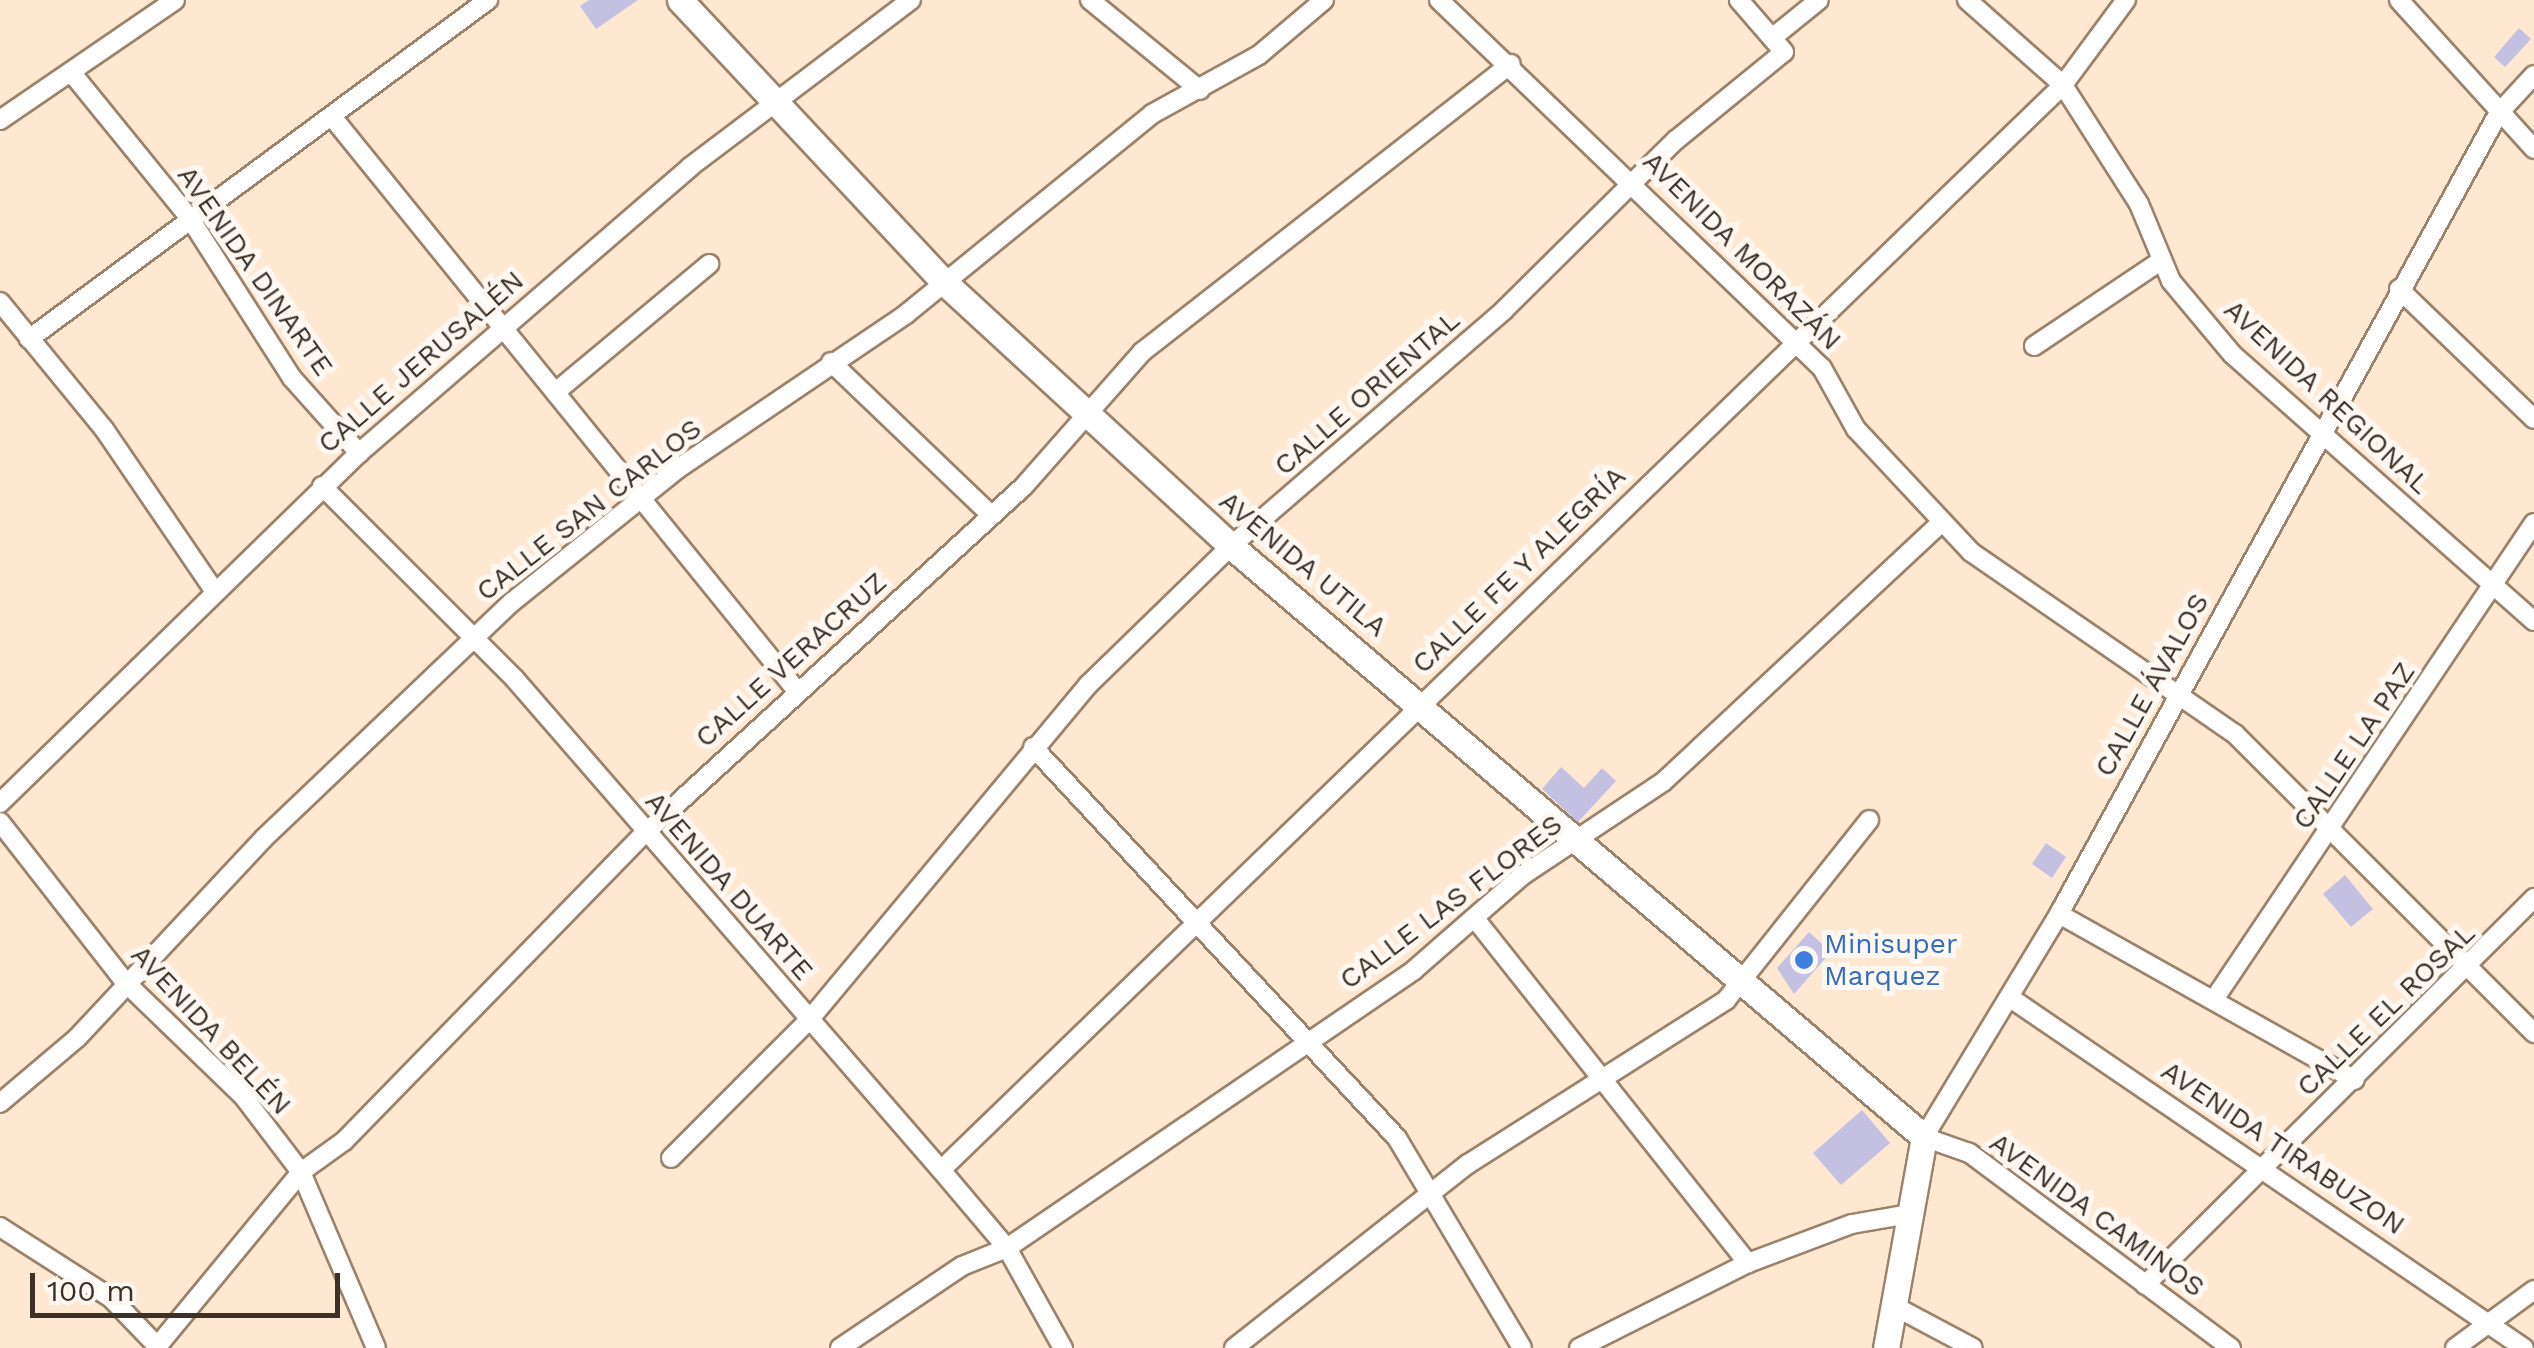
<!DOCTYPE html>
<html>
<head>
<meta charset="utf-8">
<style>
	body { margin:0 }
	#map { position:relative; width:2534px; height:1348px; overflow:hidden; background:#fee8d2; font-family:"Work Sans",sans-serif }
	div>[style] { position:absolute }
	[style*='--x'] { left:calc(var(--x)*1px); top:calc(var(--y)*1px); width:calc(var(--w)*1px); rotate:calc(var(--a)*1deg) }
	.building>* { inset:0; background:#c4c0e1 }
	.roads { filter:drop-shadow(2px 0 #9b826a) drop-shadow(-2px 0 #9b826a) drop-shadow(0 2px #9b826a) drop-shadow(0 -2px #9b826a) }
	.street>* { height:18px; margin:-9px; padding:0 9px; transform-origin:9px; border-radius:9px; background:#fff }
	.secondary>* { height:25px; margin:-12.5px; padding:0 12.5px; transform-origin:12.5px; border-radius:12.5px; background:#fff }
	.dots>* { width:28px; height:28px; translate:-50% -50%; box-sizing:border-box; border:5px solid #fef8f3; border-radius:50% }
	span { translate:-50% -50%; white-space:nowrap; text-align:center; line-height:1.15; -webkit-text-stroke:10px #fef8f3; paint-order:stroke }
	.street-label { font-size:28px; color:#3b3127 }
	.shop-label { font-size:28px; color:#366cbe }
	.left { translate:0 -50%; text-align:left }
	.scale { position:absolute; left:30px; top:1273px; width:310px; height:45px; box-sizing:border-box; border:5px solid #3b3127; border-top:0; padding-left:12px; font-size:30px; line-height:35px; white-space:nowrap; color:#3b3127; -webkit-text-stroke:8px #fef8f3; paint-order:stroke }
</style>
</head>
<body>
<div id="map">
	<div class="building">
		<i style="clip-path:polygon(589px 0,638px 0,596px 29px,580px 6px)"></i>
		<i style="clip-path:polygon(2519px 28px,2531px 39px,2505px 67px,2494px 57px)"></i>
		<i style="clip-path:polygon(1561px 767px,1584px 788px,1602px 768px,1616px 781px,1578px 822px,1542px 789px)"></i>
		<i style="clip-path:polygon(2046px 843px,2066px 857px,2052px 878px,2032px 864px)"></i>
		<i style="clip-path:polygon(2345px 875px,2373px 909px,2351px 927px,2323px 894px)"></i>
		<i style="clip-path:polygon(1809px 932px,1831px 952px,1794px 994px,1777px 968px)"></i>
		<i style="clip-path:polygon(1862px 1110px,1890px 1143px,1841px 1185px,1813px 1153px)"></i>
	</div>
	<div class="roads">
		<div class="street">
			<i style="--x:1090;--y:0;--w:142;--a:39.3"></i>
			<i style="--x:1439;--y:0;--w:531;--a:43.86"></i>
			<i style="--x:1822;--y:368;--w:70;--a:60.9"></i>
			<i style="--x:1856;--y:429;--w:168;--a:46.9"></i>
			<i style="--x:1971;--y:552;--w:321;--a:34.6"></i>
			<i style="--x:2235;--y:734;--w:423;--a:45"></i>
			<i style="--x:1967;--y:0;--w:128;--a:41.5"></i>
			<i style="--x:2063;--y:85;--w:141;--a:57.4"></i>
			<i style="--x:2139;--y:204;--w:83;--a:67.4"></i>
			<i style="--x:2171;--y:281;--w:95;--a:50.1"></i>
			<i style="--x:2232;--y:354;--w:403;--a:41.5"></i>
			<i style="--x:2399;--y:0;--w:201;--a:47.8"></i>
			<i style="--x:1772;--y:38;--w:60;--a:-39"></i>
			<i style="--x:71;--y:72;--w:187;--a:50.9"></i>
			<i style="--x:189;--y:217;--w:191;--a:57.4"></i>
			<i style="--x:292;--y:378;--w:101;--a:48.2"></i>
			<i style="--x:333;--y:118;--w:737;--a:51"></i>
			<i style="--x:0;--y:120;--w:212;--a:-34.4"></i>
			<i style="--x:2399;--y:289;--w:187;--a:43.9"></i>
			<i style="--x:0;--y:302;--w:164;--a:50.7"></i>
			<i style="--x:104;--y:429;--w:197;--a:55.7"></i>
			<i style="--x:29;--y:339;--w:571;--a:-36.45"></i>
			<i style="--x:2034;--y:346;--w:154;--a:-33.9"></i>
			<i style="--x:831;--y:362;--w:221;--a:43.7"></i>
			<i style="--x:558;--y:390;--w:197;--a:-39.8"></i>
			<i style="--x:322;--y:486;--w:272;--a:45"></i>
			<i style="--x:514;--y:678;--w:651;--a:49.05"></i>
			<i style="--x:941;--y:1170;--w:102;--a:49.8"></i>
			<i style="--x:1007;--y:1248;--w:115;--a:60.8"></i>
			<i style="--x:1033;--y:747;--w:534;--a:47.05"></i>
			<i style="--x:1397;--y:1138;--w:244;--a:59.2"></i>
			<i style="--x:0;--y:803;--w:501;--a:-44.27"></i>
			<i style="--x:359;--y:453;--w:437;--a:-40.8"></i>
			<i style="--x:690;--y:167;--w:277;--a:-37.1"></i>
			<i style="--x:0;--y:822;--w:204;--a:52"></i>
			<i style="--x:126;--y:983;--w:163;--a:44"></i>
			<i style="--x:243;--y:1096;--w:96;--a:52.7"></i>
			<i style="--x:301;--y:1172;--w:191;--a:66.9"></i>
			<i style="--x:2059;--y:914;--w:339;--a:29.3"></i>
			<i style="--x:1476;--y:920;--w:438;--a:51.6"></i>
			<i style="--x:2009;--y:997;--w:623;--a:34.28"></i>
			<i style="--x:2215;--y:998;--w:572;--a:-56.12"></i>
			<i style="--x:0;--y:1103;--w:101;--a:-40.2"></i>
			<i style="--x:77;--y:1038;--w:274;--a:-46.9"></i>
			<i style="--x:264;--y:838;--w:342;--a:-43.6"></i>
			<i style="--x:512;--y:602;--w:211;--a:-38.8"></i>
			<i style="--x:676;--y:470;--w:278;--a:-34.1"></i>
			<i style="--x:906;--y:314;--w:317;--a:-39.1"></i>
			<i style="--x:1152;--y:114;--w:122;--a:-28.9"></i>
			<i style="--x:1259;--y:55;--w:85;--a:-40.2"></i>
			<i style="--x:671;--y:1158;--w:195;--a:-45"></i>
			<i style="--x:809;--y:1020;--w:436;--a:-50.2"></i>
			<i style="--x:1088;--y:685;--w:199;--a:-44.2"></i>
			<i style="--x:1231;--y:546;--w:361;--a:-40.8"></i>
			<i style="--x:1504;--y:310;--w:242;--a:-44.7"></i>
			<i style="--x:1676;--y:140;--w:139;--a:-39.2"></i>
			<i style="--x:1784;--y:52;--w:69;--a:-130.9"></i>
			<i style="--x:941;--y:1170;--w:1561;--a:-44.04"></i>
			<i style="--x:2063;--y:85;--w:106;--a:-53.5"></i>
			<i style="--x:0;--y:1227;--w:132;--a:32.6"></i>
			<i style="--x:111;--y:1298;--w:66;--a:46.2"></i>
			<i style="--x:2145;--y:1285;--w:549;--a:-44.85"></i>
			<i style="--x:1894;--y:1306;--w:89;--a:28"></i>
			<i style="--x:156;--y:1348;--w:228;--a:-50.5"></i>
			<i style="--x:301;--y:1172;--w:53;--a:-35.8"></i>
			<i style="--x:344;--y:1141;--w:429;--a:-45.7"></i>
			<i style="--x:644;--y:834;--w:515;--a:-42.48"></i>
			<i style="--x:1024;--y:486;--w:179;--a:-48.6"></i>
			<i style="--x:1142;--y:352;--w:468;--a:-38"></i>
			<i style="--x:840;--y:1348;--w:147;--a:-33.9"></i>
			<i style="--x:962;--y:1266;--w:48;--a:-21.8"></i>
			<i style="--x:1007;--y:1248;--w:493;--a:-34.3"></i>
			<i style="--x:1414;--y:970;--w:145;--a:-41.1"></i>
			<i style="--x:1523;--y:875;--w:168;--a:-33.6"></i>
			<i style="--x:1663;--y:782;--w:381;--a:-43"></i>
			<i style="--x:1234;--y:1348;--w:298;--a:-38.2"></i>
			<i style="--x:1468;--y:1164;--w:306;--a:-32.4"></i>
			<i style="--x:1726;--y:1000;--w:230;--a:-51.5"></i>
			<i style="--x:1579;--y:1348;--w:189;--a:-26.7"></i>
			<i style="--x:1748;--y:1263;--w:111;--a:-20.6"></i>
			<i style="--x:1852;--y:1224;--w:59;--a:-9.8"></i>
			<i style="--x:2231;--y:1348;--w:327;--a:-143.3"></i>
			<i style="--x:1969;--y:1153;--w:48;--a:-160.4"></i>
			<i style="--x:1924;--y:1137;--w:261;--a:-58.8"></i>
			<i style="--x:2059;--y:914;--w:913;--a:-61.24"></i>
			<i style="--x:2498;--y:114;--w:53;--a:-47.3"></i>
			<i style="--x:2455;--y:1348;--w:98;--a:-36.3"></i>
		</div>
		<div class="secondary">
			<i style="--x:680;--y:0;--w:386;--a:46.9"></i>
			<i style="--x:944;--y:282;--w:390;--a:42.6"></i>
			<i style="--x:1231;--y:546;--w:911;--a:40.46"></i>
			<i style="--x:1924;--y:1137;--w:214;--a:100.2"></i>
		</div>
	</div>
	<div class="dots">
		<i style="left:1804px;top:960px;background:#3f7fe0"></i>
	</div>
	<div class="street-label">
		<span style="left:1742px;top:251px;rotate:45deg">AVENIDA MORAZÁN</span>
		<span style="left:255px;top:271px;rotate:55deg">AVENIDA DINARTE</span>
		<span style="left:421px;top:362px;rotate:-41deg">CALLE JERUSALÉN</span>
		<span style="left:1367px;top:393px;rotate:-41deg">CALLE ORIENTAL</span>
		<span style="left:2327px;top:397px;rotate:43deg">AVENIDA REGIONAL</span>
		<span style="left:589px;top:510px;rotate:-38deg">CALLE SAN CARLOS</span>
		<span style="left:1303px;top:564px;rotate:40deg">AVENIDA UTILA</span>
		<span style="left:1519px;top:570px;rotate:-44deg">CALLE FE Y ALEGRÍA</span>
		<span style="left:791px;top:660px;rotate:-42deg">CALLE VERACRUZ</span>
		<span style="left:2152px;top:685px;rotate:-61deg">CALLE ÁVALOS</span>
		<span style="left:2354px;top:746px;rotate:-56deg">CALLE LA PAZ</span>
		<span style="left:729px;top:886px;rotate:49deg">AVENIDA DUARTE</span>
		<span style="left:1451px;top:902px;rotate:-37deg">CALLE LAS FLORES</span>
		<span style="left:2386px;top:1010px;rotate:-44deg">CALLE EL ROSAL</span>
		<span style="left:211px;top:1030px;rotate:47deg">AVENIDA BELÉN</span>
		<span style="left:2283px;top:1148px;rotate:34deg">AVENIDA TIRABUZON</span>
		<span style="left:2097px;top:1215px;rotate:36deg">AVENIDA CAMINOS</span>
	</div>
	<div class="shop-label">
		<span class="left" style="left:1824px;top:960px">Minisuper<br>Marquez</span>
	</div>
	<div class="scale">100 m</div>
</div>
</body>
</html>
